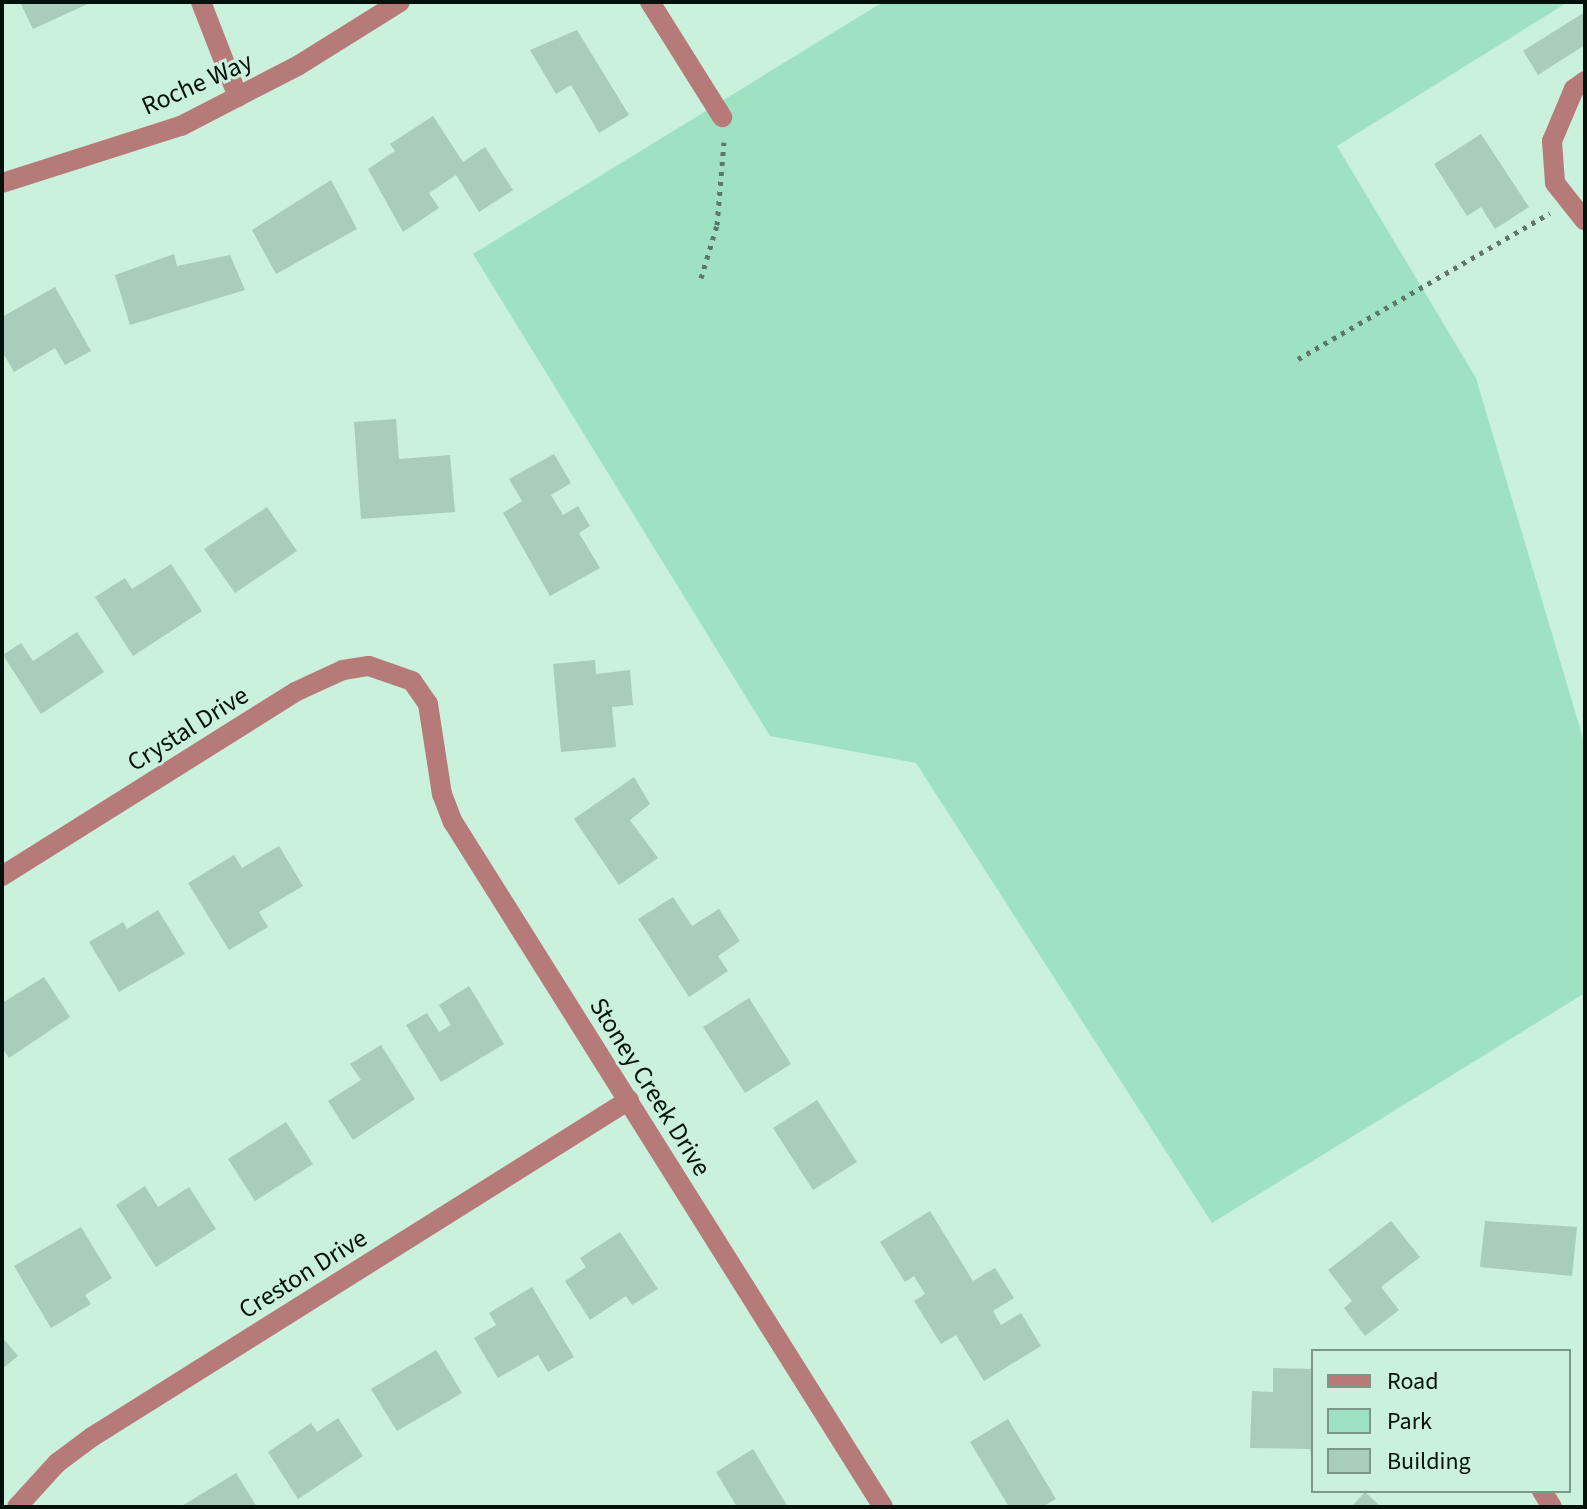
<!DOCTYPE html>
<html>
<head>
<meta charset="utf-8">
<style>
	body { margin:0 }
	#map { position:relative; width:1587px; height:1509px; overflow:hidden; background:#caf1dc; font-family:"Source Sans 3",sans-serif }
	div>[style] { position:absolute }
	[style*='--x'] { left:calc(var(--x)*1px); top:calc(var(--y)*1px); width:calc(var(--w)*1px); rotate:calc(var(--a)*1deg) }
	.green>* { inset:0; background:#9fe2c1 }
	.building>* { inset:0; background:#a8cdba }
	.path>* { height:5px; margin-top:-2.5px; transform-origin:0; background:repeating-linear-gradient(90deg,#5f776a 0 4px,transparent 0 10px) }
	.minor>* { height:20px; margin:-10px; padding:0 10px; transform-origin:10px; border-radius:10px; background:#b67b79 }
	span { translate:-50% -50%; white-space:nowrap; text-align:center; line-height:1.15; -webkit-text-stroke:6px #caf1dc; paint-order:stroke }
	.street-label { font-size:26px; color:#04100a }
	.frame { position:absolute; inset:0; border:4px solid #04100a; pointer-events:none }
	.legend { position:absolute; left:1311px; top:1349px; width:260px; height:144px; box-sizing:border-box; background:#caf1dc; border:2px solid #7b9788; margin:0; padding:10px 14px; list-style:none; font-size:24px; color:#04100a }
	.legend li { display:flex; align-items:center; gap:16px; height:40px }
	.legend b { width:40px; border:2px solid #7b9788 }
</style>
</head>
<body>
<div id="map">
	<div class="green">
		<i style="clip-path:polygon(883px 2px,1568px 2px,1337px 146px,1476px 378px,1585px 745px,1585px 993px,1212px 1223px,916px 763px,770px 736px,473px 254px)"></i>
	</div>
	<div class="building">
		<i style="clip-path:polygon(20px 2px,92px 2px,33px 29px)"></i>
		<i style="clip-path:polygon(1585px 12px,1585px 45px,1538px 75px,1523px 51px)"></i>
		<i style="clip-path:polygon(577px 30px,629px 115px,599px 133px,571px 85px,556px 94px,530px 50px)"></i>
		<i style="clip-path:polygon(433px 116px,463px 162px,485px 147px,513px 190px,479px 212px,456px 175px,429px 193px,439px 208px,403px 232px,368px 169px,395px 151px,390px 144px)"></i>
		<i style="clip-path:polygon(1481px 134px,1529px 207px,1495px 229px,1481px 207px,1467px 216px,1434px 164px)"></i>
		<i style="clip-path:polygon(331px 180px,357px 229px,276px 274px,252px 230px)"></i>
		<i style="clip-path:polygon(174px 254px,177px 266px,230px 255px,245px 290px,130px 325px,115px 275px)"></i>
		<i style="clip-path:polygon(55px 287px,91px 351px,65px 365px,55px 348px,14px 372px,2px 351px,2px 317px)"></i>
		<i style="clip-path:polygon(396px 419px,399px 459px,450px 455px,455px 512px,361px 519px,354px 422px)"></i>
		<i style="clip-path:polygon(554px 454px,571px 483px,551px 495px,563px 515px,578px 506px,590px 526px,579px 533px,600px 568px,550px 596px,503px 513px,522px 501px,509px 479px)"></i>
		<i style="clip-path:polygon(267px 507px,297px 551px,235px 593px,204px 549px)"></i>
		<i style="clip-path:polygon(171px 564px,202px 611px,133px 656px,95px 597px,125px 578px,132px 589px)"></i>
		<i style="clip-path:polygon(77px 632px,104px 672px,41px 714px,3px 655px,21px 643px,33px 661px)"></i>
		<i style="clip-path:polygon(595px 660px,596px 674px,630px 670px,633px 705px,612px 707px,616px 747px,561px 752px,553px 664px)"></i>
		<i style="clip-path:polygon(634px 777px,650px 804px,630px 820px,658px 858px,619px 885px,574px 819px)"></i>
		<i style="clip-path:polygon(279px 846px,303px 886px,259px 912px,268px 927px,229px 950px,188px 883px,234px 855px,242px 868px)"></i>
		<i style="clip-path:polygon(673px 897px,692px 926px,719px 909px,740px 941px,718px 956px,728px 971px,689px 997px,638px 919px)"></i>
		<i style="clip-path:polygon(158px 910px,185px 954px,119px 992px,89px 942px,123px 922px,127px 929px)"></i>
		<i style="clip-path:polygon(44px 977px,70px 1017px,9px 1058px,2px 1048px,2px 1003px)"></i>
		<i style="clip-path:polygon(469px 986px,504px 1044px,441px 1082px,406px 1025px,427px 1013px,439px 1032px,451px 1025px,439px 1005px)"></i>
		<i style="clip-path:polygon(749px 998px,791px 1064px,745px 1093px,703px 1027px)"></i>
		<i style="clip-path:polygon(381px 1045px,415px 1099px,353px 1140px,328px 1101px,361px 1080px,350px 1064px)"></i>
		<i style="clip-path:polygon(817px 1100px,857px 1162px,813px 1190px,773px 1128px)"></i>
		<i style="clip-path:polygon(286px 1122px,313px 1164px,255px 1201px,228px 1159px)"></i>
		<i style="clip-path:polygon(145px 1186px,158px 1207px,189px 1187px,216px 1229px,156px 1267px,116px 1205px)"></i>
		<i style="clip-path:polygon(930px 1211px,973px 1281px,995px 1268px,1014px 1298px,993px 1311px,1001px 1325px,1021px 1313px,1041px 1346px,984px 1381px,956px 1335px,941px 1344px,914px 1301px,925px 1294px,914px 1276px,905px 1282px,880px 1242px)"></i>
		<i style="clip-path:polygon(1391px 1221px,1420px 1257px,1381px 1287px,1399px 1310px,1365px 1336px,1344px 1308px,1352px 1301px,1328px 1270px)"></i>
		<i style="clip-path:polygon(1485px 1221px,1577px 1227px,1572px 1276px,1480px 1267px)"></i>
		<i style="clip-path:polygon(81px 1227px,112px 1278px,85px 1295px,91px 1304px,51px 1328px,14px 1266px)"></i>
		<i style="clip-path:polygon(620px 1232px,658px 1289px,632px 1305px,626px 1296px,590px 1320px,565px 1281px,586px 1267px,580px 1258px)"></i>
		<i style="clip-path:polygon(532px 1287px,574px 1357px,548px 1372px,538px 1355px,498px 1378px,474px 1338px,496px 1325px,489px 1313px)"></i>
		<i style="clip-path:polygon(2px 1337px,18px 1356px,2px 1369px)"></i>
		<i style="clip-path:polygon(436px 1350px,462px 1393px,397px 1431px,371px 1389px)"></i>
		<i style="clip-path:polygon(1273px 1368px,1313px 1369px,1313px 1461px,1310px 1449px,1250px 1448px,1252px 1391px,1273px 1392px)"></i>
		<i style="clip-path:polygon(338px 1418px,363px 1456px,298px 1499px,268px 1452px,311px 1423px,317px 1432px)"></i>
		<i style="clip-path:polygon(1008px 1419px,1056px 1499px,1042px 1507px,1009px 1507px,970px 1442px)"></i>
		<i style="clip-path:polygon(753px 1449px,788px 1507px,737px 1507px,716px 1472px)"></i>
		<i style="clip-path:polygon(236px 1473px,257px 1507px,180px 1507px)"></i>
		<i style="clip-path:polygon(1365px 1492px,1381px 1507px,1351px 1507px)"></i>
	</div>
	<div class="path">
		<i style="--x:701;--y:278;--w:55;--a:-73.2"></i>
		<i style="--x:717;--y:225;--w:83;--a:-85.2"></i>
		<i style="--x:1298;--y:359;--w:291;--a:-30.1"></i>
	</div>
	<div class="minor">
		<i style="--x:201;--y:2;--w:102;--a:68.7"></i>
		<i style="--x:650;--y:2;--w:136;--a:57.9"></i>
		<i style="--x:1585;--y:81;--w:14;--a:144"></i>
		<i style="--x:1574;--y:89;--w:56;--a:112.9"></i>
		<i style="--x:1552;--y:141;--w:42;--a:85.9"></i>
		<i style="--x:1555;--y:183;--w:48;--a:51.7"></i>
		<i style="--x:2;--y:183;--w:188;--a:-17.7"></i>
		<i style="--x:181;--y:126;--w:133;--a:-27.3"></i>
		<i style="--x:299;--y:65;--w:119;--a:-32"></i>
		<i style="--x:2;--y:876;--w:346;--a:-32.1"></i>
		<i style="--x:295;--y:692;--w:53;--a:-24.6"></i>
		<i style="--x:343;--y:670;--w:26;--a:-9"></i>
		<i style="--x:369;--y:666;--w:46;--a:19.2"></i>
		<i style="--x:412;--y:681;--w:28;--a:55"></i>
		<i style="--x:428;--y:704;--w:91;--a:81.2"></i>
		<i style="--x:442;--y:794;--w:30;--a:69"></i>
		<i style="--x:453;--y:822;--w:809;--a:57.88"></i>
		<i style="--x:1542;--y:1491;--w:19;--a:58"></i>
		<i style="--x:17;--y:1507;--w:59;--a:-47.7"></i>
		<i style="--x:57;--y:1463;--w:44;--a:-36.6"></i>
		<i style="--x:92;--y:1437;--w:634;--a:-32.11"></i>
	</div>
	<div class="street-label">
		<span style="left:197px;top:84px;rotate:-24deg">Roche Way</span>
		<span style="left:188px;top:729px;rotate:-32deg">Crystal Drive</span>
		<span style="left:650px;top:1087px;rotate:58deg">Stoney Creek Drive</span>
		<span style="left:303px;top:1274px;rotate:-32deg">Creston Drive</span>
	</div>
	<div class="frame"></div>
	<ul class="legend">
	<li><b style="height:10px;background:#b67b79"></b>Road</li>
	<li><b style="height:22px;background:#9fe2c1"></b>Park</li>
	<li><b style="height:22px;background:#a8cdba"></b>Building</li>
	</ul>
</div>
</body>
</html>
